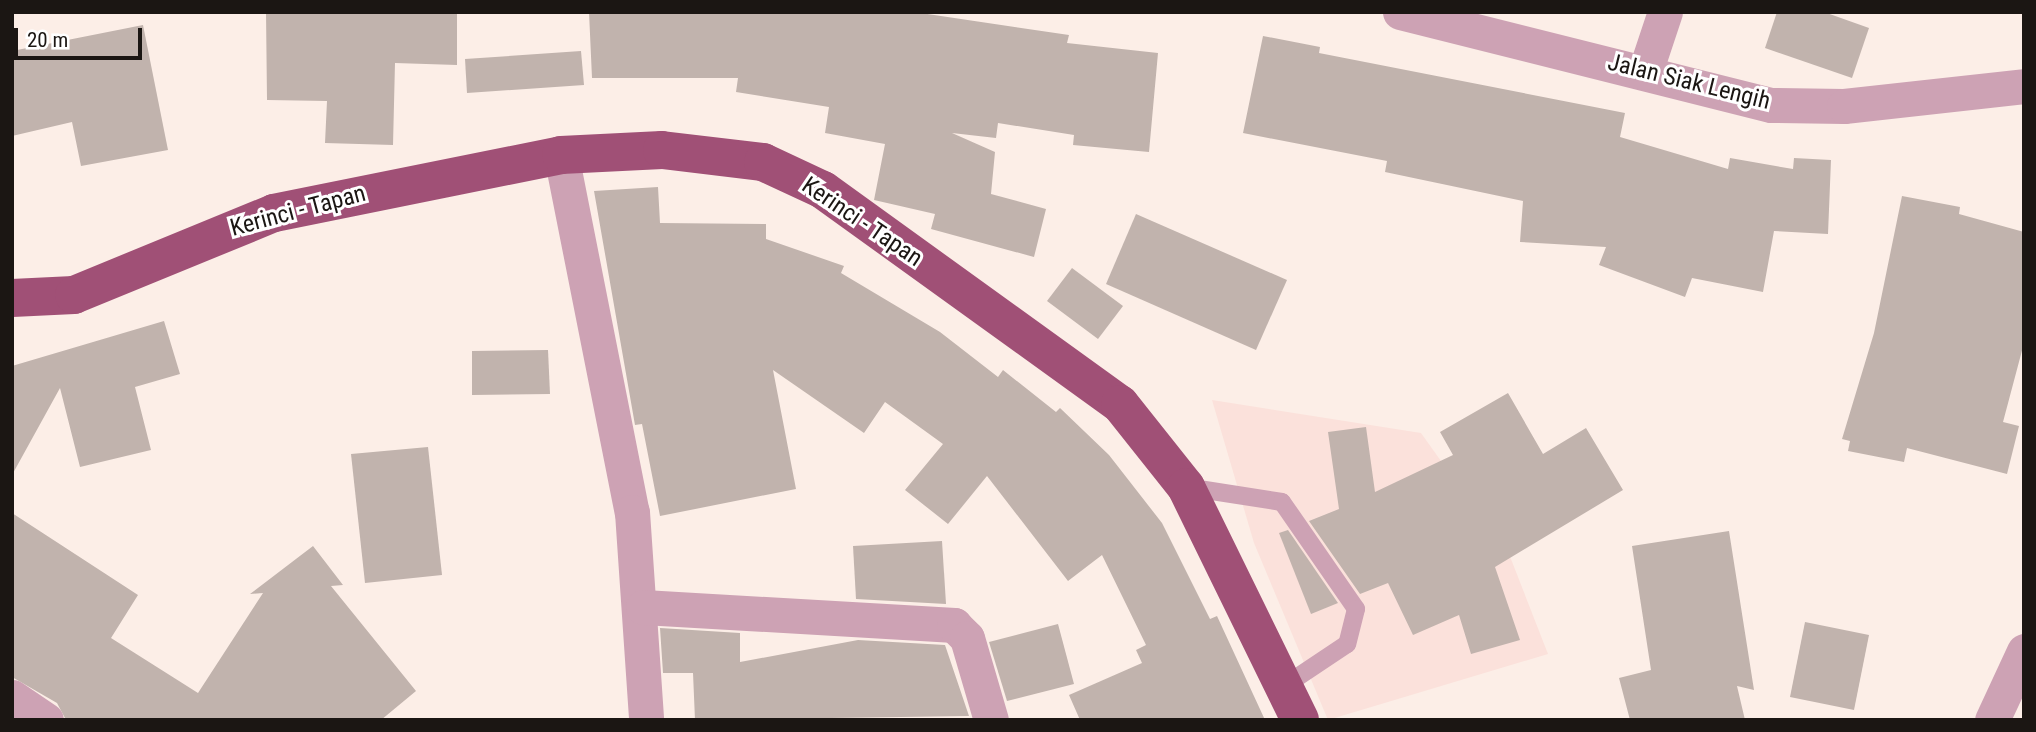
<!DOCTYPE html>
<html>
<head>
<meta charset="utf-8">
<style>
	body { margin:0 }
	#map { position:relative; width:2036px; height:732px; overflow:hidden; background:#fceee7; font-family:"Roboto Condensed",sans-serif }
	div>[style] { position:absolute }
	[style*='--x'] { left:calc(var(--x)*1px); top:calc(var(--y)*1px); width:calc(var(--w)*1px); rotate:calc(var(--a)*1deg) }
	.commercial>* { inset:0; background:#fbe1db }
	.building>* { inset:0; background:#c1b3ad }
	.service>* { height:18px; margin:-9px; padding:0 9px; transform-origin:9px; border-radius:9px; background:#cda2b4 }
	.minor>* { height:35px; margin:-17.5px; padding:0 17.5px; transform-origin:17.5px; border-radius:17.5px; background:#cda2b4 }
	.trunk>* { height:38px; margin:-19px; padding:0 19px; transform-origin:19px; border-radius:19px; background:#a05076 }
	span { translate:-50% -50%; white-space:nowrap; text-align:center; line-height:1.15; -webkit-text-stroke:6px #fff; paint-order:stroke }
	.street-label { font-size:24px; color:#1b1613 }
	.frame { position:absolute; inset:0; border:14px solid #1b1613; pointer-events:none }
	.scale { position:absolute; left:14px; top:28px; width:128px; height:32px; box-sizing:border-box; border:4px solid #1b1613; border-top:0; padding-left:9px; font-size:21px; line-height:24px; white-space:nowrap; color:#1b1613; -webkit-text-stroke:5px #fff; paint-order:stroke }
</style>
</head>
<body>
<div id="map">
	<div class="commercial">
		<i style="clip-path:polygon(1212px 400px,1421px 433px,1511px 559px,1548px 654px,1328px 720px,1254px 543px)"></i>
	</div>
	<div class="building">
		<i style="clip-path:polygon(266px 12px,457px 12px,457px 65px,395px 63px,393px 145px,325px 143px,327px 101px,267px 100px)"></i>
		<i style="clip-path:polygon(589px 12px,914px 12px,1069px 35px,1067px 43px,1158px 53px,1149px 152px,1073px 145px,1074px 135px,998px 123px,996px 138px,952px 133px,995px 152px,991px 194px,1046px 209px,1034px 257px,931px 229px,935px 214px,874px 200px,885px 144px,825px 133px,829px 107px,736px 92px,738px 78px,592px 78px)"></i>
		<i style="clip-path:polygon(1777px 12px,1824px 12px,1869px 28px,1852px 78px,1765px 48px)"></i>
		<i style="clip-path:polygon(143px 25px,168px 150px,81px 166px,72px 122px,12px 136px,12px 51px)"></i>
		<i style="clip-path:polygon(1263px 36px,1320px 47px,1319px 53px,1625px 113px,1620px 137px,1728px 169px,1730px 158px,1793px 169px,1794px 158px,1831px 160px,1828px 234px,1774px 231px,1763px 292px,1692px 278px,1685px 297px,1599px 265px,1606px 247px,1520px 242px,1523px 201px,1385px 172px,1387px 161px,1243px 133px)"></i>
		<i style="clip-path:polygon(581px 51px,584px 85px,467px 93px,465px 59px)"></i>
		<i style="clip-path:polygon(658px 187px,660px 223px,766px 224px,766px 239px,844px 266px,841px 273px,940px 332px,998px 377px,1003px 370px,1056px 412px,1060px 408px,1109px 455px,1162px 523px,1210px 619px,1217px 616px,1265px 720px,1080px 720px,1069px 695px,1142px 663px,1136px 650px,1146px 645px,1102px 555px,1068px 581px,987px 476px,948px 524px,905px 490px,943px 444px,885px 402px,864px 433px,773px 370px,796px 489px,660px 516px,642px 424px,635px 425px,594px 191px)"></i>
		<i style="clip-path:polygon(1902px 196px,1960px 207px,1959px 214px,2024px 232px,2024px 343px,2003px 422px,2019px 426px,2007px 474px,1907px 448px,1904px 462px,1848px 451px,1850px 441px,1842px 439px,1874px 333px)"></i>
		<i style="clip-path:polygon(1136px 214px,1287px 280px,1256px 350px,1106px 284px)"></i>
		<i style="clip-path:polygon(1072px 268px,1123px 306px,1098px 339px,1047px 301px)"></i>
		<i style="clip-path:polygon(164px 321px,180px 374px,135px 387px,151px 450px,80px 467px,60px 388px,12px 475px,12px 366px)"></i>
		<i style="clip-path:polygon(548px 350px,550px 394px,472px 395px,472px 351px)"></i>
		<i style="clip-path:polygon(1508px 393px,1543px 454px,1586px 428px,1623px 490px,1495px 567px,1520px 640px,1471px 654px,1459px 615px,1413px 635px,1388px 583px,1360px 594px,1309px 521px,1339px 509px,1328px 432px,1366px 427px,1375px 492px,1453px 455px,1440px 432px)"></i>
		<i style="clip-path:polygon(428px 447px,442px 575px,365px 583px,351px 454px)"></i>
		<i style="clip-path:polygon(12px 513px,138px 595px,111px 638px,198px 693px,263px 593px,250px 594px,313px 546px,343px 585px,331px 586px,416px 691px,381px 720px,66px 720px,57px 703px,12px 677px)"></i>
		<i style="clip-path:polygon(1288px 530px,1338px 603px,1311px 614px,1279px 533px)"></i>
		<i style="clip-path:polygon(1729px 531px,1754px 690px,1737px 686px,1745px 720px,1630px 720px,1619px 678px,1651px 670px,1632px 546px)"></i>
		<i style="clip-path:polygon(942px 541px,946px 604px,856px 599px,853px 546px)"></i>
		<i style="clip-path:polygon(1805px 622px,1869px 635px,1854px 710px,1790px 697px)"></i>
		<i style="clip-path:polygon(1058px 624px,1074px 684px,1007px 701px,989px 642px)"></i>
		<i style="clip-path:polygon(660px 628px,740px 633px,740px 662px,858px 640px,945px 645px,969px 716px,695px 720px,693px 673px,663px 673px)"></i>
	</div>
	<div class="service">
		<i style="--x:1186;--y:487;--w:97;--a:8.9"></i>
		<i style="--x:1282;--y:502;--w:130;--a:55.3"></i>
		<i style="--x:1356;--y:609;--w:36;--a:104"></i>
		<i style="--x:1347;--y:644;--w:76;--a:146.3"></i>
	</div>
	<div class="minor">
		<i style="--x:1400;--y:12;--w:382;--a:14.1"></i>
		<i style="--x:1771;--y:105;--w:73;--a:0.8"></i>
		<i style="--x:1844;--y:106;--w:181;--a:-6.3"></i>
		<i style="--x:1645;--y:72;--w:63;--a:-71.6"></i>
		<i style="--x:561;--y:155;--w:364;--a:78.8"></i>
		<i style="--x:632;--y:512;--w:208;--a:86.1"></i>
		<i style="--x:643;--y:607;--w:312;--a:3.3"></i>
		<i style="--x:954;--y:625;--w:18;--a:45"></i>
		<i style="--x:967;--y:638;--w:85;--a:73.7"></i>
		<i style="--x:12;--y:697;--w:41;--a:34.1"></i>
		<i style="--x:1992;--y:720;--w:76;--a:-65.1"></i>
	</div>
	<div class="trunk">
		<i style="--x:12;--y:298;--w:62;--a:-2.8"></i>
		<i style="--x:74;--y:295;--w:216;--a:-22.3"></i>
		<i style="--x:274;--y:213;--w:293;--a:-11.4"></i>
		<i style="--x:561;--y:155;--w:101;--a:-2.8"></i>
		<i style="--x:662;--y:150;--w:102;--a:6.8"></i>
		<i style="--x:763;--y:162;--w:66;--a:25"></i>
		<i style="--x:823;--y:190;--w:366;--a:35.8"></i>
		<i style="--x:1120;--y:404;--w:106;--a:51.5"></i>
		<i style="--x:1186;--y:487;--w:259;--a:63.9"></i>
	</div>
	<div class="street-label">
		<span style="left:1689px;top:82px;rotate:14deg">Jalan Siak Lengih</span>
		<span style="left:298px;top:211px;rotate:-15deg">Kerinci - Tapan</span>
		<span style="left:862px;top:222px;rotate:34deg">Kerinci - Tapan</span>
	</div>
	<div class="frame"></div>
	<div class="scale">20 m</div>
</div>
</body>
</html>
